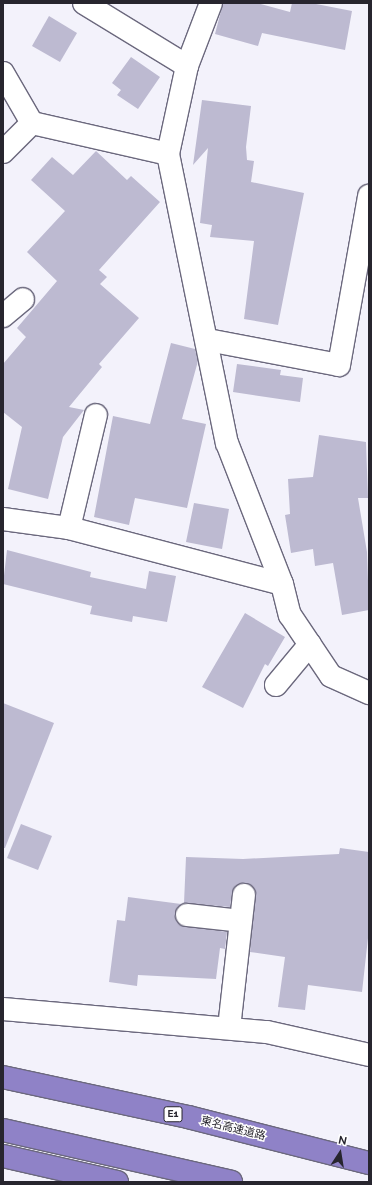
<!DOCTYPE html>
<html>
<head>
<meta charset="utf-8">
<style>
	body { margin:0 }
	#map { position:relative; width:372px; height:1185px; overflow:hidden; background:#f3f2fb; font-family:Raleway,"Noto Sans JP",sans-serif }
	div>[style] { position:absolute }
	[style*='--x'] { left:calc(var(--x)*1px); top:calc(var(--y)*1px); width:calc(var(--w)*1px); rotate:calc(var(--a)*1deg) }
	.building>* { inset:0; background:#bdbad1 }
	.roads { filter:drop-shadow(1px 0 #6b687d) drop-shadow(-1px 0 #6b687d) drop-shadow(0 1px #6b687d) drop-shadow(0 -1px #6b687d) }
	.minor>* { height:22px; margin:-11px; padding:0 11px; transform-origin:11px; border-radius:11px; background:#fff }
	.motorway>* { height:22px; margin:-11px; padding:0 11px; transform-origin:11px; border-radius:11px; background:#8f82c7 }
	span { translate:-50% -50%; white-space:nowrap; text-align:center; line-height:1.15; -webkit-text-stroke:3px #fff; paint-order:stroke }
	.shield-label span { padding:1px 3px; background:#fff; border:1px solid; border-radius:3px; -webkit-text-stroke-width:0 }
	.shield-label { font-size:10px; color:#27252e; font-weight:700 }
	.street-label { font-size:11px; color:#27252e }
	.frame { position:absolute; inset:0; border:4px solid #27252e; pointer-events:none }
	.north { position:absolute; left:320px; top:1133px; width:40px; height:40px; -webkit-text-stroke:3px #fff; paint-order:stroke; rotate:12deg; font-size:11px; font-weight:700; line-height:16px; text-align:center; color:#27252e }
	.north::after { content:''; display:block; margin:auto; width:14px; height:18px; background:#27252e; clip-path:polygon(50% 0,100% 100%,50% 72%,0 100%) }
</style>
</head>
<body>
<div id="map">
	<div class="building">
		<i style="clip-path:polygon(223px 3px,257px 3px,290px 12px,292px 3px,311px 3px,352px 11px,345px 50px,262px 33px,258px 46px,215px 34px)"></i>
		<i style="clip-path:polygon(49px 16px,77px 33px,60px 62px,32px 46px)"></i>
		<i style="clip-path:polygon(131px 57px,160px 77px,138px 109px,117px 95px,121px 90px,112px 83px)"></i>
		<i style="clip-path:polygon(202px 100px,251px 106px,246px 147px,247px 160px,254px 161px,251px 182px,304px 193px,278px 325px,244px 319px,254px 241px,210px 237px,212px 225px,200px 223px,208px 148px,193px 165px)"></i>
		<i style="clip-path:polygon(96px 151px,127px 180px,131px 176px,160px 202px,99px 270px,107px 277px,100px 284px,139px 318px,99px 364px,102px 367px,69px 407px,84px 410px,63px 437px,48px 499px,8px 489px,22px 427px,3px 412px,3px 364px,26px 337px,17px 328px,57px 281px,27px 252px,65px 211px,31px 180px,52px 157px,73px 175px)"></i>
		<i style="clip-path:polygon(171px 343px,195px 349px,198px 361px,182px 419px,206px 424px,187px 508px,135px 498px,129px 525px,94px 517px,113px 416px,150px 424px)"></i>
		<i style="clip-path:polygon(237px 364px,281px 370px,280px 375px,303px 378px,300px 402px,233px 392px)"></i>
		<i style="clip-path:polygon(319px 435px,366px 442px,368px 498px,358px 498px,367px 552px,369px 610px,342px 615px,333px 563px,315px 566px,313px 549px,291px 553px,285px 515px,290px 514px,288px 479px,313px 477px)"></i>
		<i style="clip-path:polygon(194px 503px,229px 509px,222px 549px,186px 542px)"></i>
		<i style="clip-path:polygon(7px 550px,91px 572px,90px 577px,146px 589px,149px 571px,176px 576px,167px 622px,133px 616px,132px 622px,90px 614px,92px 606px,3px 584px)"></i>
		<i style="clip-path:polygon(245px 613px,285px 637px,268px 666px,265px 664px,243px 708px,202px 687px)"></i>
		<i style="clip-path:polygon(3px 703px,54px 723px,5px 848px,3px 848px)"></i>
		<i style="clip-path:polygon(21px 824px,52px 836px,38px 870px,7px 858px)"></i>
		<i style="clip-path:polygon(340px 848px,369px 852px,369px 929px,362px 992px,308px 985px,305px 1010px,278px 1007px,285px 957px,250px 952px,255px 890px,246px 883px,239px 884px,232px 893px,230px 907px,184px 903px,186px 857px,243px 859px,339px 854px)"></i>
		<i style="clip-path:polygon(128px 897px,181px 904px,175px 914px,180px 925px,227px 932px,225px 949px,220px 948px,216px 979px,138px 975px,137px 986px,109px 982px,117px 920px,125px 921px)"></i>
	</div>
	<div class="roads">
		<div class="minor">
			<i style="--x:84;--y:3;--w:121;--a:31.5"></i>
			<i style="--x:211;--y:3;--w:67;--a:110.9"></i>
			<i style="--x:187;--y:66;--w:90;--a:102.2"></i>
			<i style="--x:168;--y:154;--w:295;--a:78.5"></i>
			<i style="--x:227;--y:443;--w:151;--a:68.7"></i>
			<i style="--x:282;--y:584;--w:32;--a:76"></i>
			<i style="--x:290;--y:615;--w:73;--a:56.1"></i>
			<i style="--x:331;--y:676;--w:42;--a:24.1"></i>
			<i style="--x:3;--y:73;--w:58;--a:59.9"></i>
			<i style="--x:3;--y:152;--w:41;--a:-45"></i>
			<i style="--x:32;--y:123;--w:139;--a:12.8"></i>
			<i style="--x:3;--y:316;--w:26;--a:-40"></i>
			<i style="--x:208;--y:340;--w:133;--a:10.8"></i>
			<i style="--x:339;--y:365;--w:172;--a:-79.9"></i>
			<i style="--x:3;--y:519;--w:67;--a:7.8"></i>
			<i style="--x:69;--y:528;--w:220;--a:14.7"></i>
			<i style="--x:69;--y:528;--w:116;--a:-76.6"></i>
			<i style="--x:276;--y:685;--w:53;--a:-50.3"></i>
			<i style="--x:187;--y:915;--w:54;--a:6.3"></i>
			<i style="--x:3;--y:1009;--w:265;--a:5"></i>
			<i style="--x:267;--y:1032;--w:105;--a:12.7"></i>
			<i style="--x:229;--y:1028;--w:134;--a:-83.6"></i>
		</div>
		<div class="motorway">
			<i style="--x:3;--y:1077;--w:189;--a:12.2"></i>
			<i style="--x:188;--y:1117;--w:187;--a:14.3"></i>
			<i style="--x:3;--y:1130;--w:234;--a:12.8"></i>
			<i style="--x:3;--y:1156;--w:117;--a:12.8"></i>
		</div>
	</div>
	<div class="shield-label">
		<span style="left:173px;top:1114px">E1</span>
	</div>
	<div class="street-label">
		<span style="left:233px;top:1129px;rotate:14deg">東名高速道路</span>
	</div>
	<div class="frame"></div>
	<div class="north">N</div>
</div>
</body>
</html>
